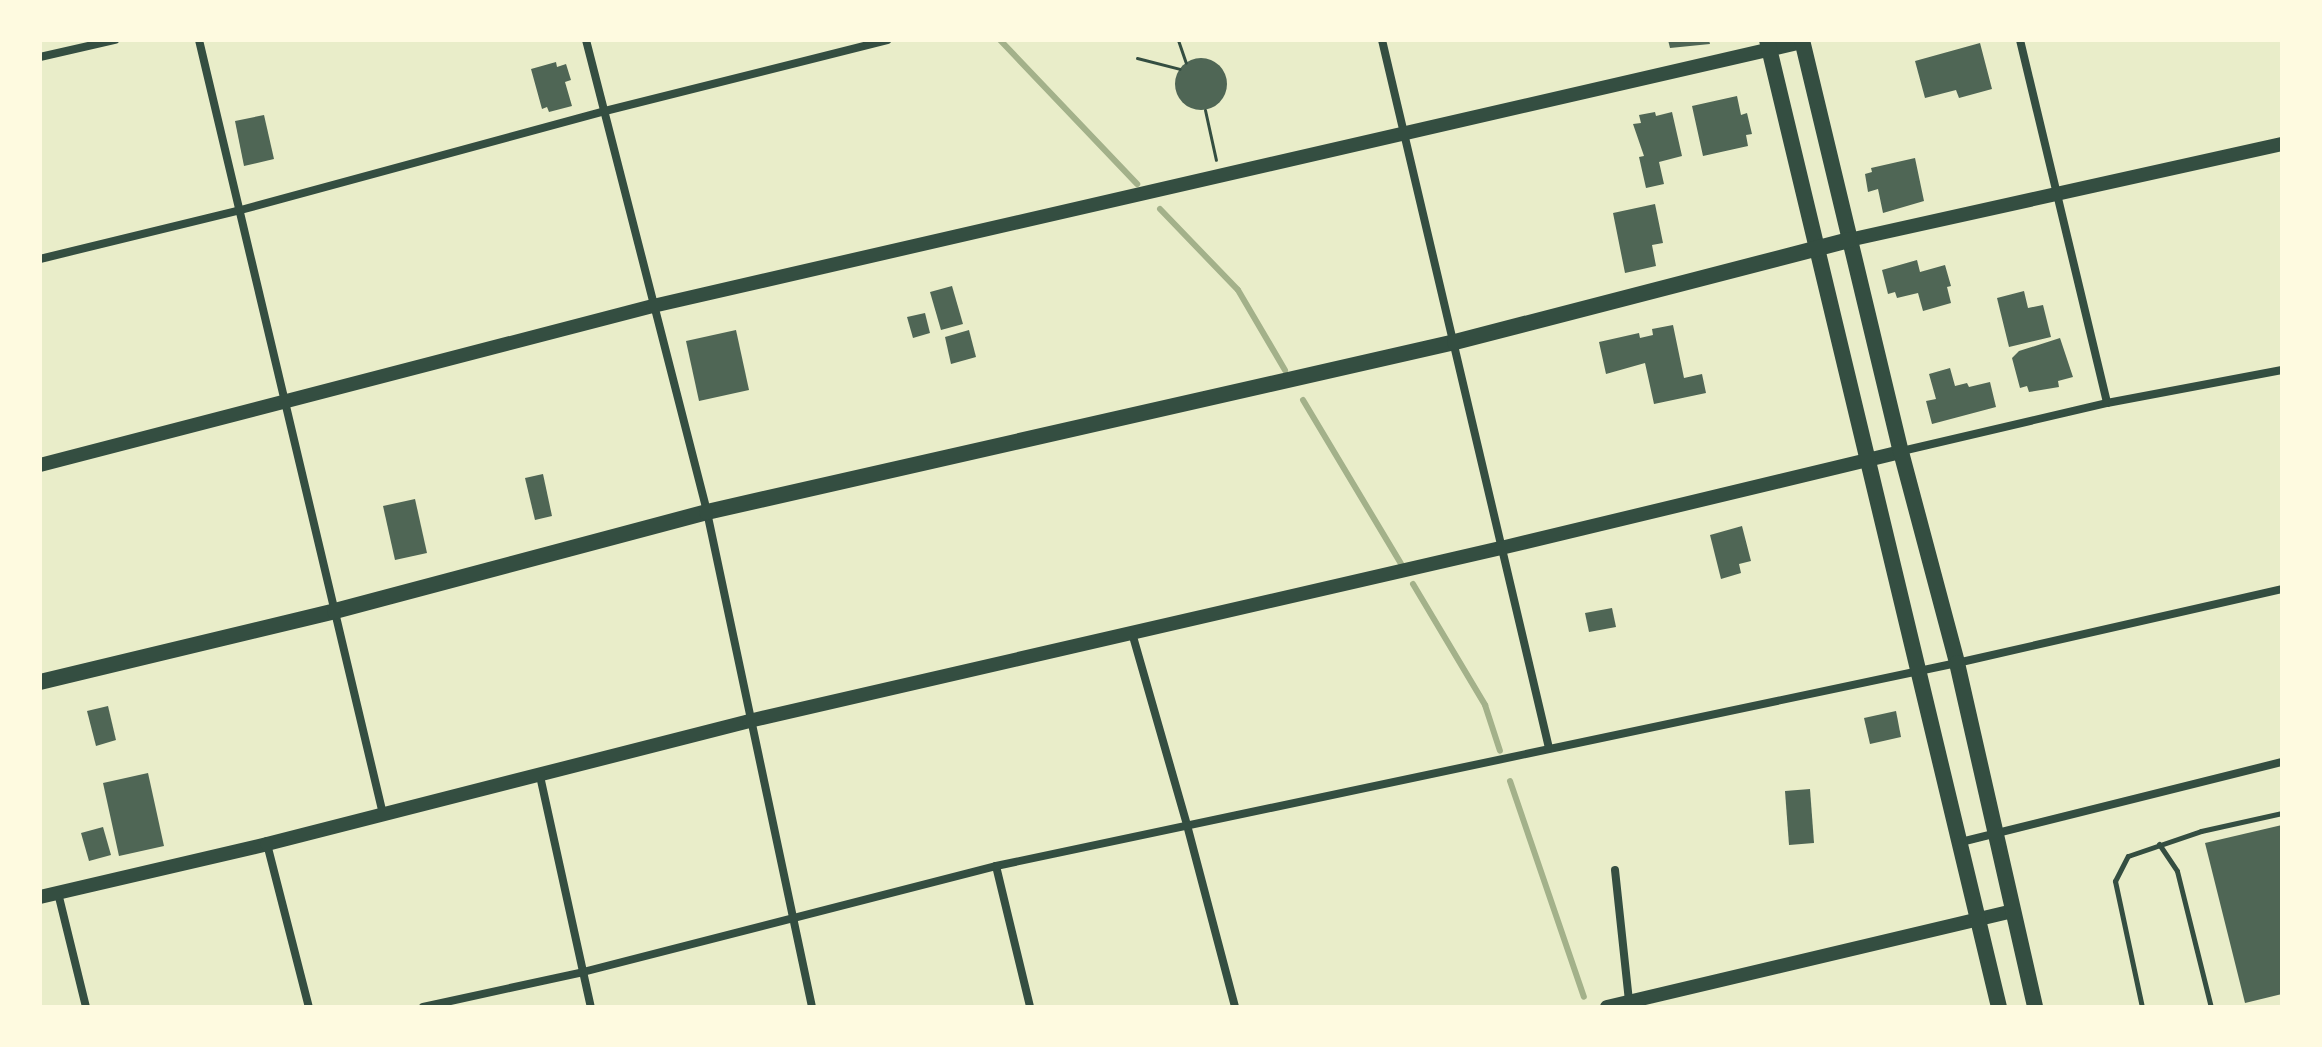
<!DOCTYPE html>
<html>
<head>
<meta charset="utf-8">
<style>
	body { margin:0 }
	#map { position:relative; width:2322px; height:1047px; overflow:hidden; background:#e9edc9; font-family:"Times New Roman",serif }
	div>[style] { position:absolute }
	[style*='--x'] { left:calc(var(--x)*1px); top:calc(var(--y)*1px); width:calc(var(--w)*1px); rotate:calc(var(--a)*1deg) }
	.stream>* { height:6px; margin:-3px; padding:0 3px; transform-origin:3px; border-radius:3px; background:#a3b18a }
	.building>* { inset:0; background:#4f6655 }
	.round { border-radius:50% }
	.path>* { height:3px; margin:-1.5px; padding:0 1.5px; transform-origin:1.5px; border-radius:1.5px; background:#344e41 }
	.service>* { height:5px; margin:-2.5px; padding:0 2.5px; transform-origin:2.5px; border-radius:2.5px; background:#344e41 }
	.minor>* { height:8px; margin:-4px; padding:0 4px; transform-origin:4px; border-radius:4px; background:#344e41 }
	.tertiary>* { height:14px; margin:-7px; padding:0 7px; transform-origin:7px; border-radius:7px; background:#344e41 }
	.secondary>* { height:16px; margin:-8px; padding:0 8px; transform-origin:8px; border-radius:8px; background:#344e41 }
	span { translate:-50% -50%; white-space:nowrap; text-align:center; line-height:1.15; -webkit-text-stroke:7px #fefae0; paint-order:stroke }
	.frame { position:absolute; inset:0; border:42px solid #fefae0; pointer-events:none }
</style>
</head>
<body>
<div id="map">
	<div class="stream">
		<i style="--x:1000;--y:40;--w:199;--a:46.4"></i>
		<i style="--x:1160;--y:209;--w:112;--a:46.1"></i>
		<i style="--x:1238;--y:290;--w:93;--a:59.6"></i>
		<i style="--x:1303;--y:400;--w:191;--a:59.1"></i>
		<i style="--x:1413;--y:584;--w:141;--a:59.2"></i>
		<i style="--x:1485;--y:705;--w:48;--a:71.9"></i>
		<i style="--x:1510;--y:781;--w:228;--a:71.1"></i>
	</div>
	<div class="building">
		<i style="clip-path:polygon(1668px 40px,1709px 40px,1710px 44px,1670px 48px)"></i>
		<i style="clip-path:polygon(1980px 43px,1992px 89px,1959px 98px,1956px 90px,1925px 98px,1915px 61px)"></i>
		<i class="round" style="left:1175px;top:58px;width:52px;height:52px"></i>
		<i style="clip-path:polygon(556px 62px,557px 67px,566px 64px,571px 80px,565px 82px,572px 106px,549px 112px,547px 107px,542px 109px,531px 69px)"></i>
		<i style="clip-path:polygon(1737px 96px,1741px 115px,1747px 113px,1752px 134px,1746px 135px,1748px 146px,1703px 156px,1692px 106px)"></i>
		<i style="clip-path:polygon(1655px 112px,1656px 116px,1672px 112px,1682px 156px,1659px 162px,1664px 184px,1646px 188px,1639px 157px,1644px 156px,1633px 124px,1641px 123px,1639px 115px)"></i>
		<i style="clip-path:polygon(264px 115px,274px 159px,244px 166px,235px 121px)"></i>
		<i style="clip-path:polygon(1915px 158px,1924px 201px,1883px 213px,1878px 189px,1868px 192px,1865px 174px,1872px 172px,1871px 168px)"></i>
		<i style="clip-path:polygon(1655px 204px,1663px 243px,1652px 245px,1656px 266px,1625px 273px,1613px 213px)"></i>
		<i style="clip-path:polygon(1917px 260px,1920px 272px,1945px 265px,1951px 286px,1947px 287px,1951px 303px,1923px 311px,1918px 293px,1897px 298px,1895px 292px,1888px 294px,1882px 270px)"></i>
		<i style="clip-path:polygon(952px 286px,963px 324px,941px 330px,930px 292px)"></i>
		<i style="clip-path:polygon(2024px 291px,2028px 308px,2043px 305px,2051px 337px,2009px 347px,1997px 298px)"></i>
		<i style="clip-path:polygon(925px 313px,930px 333px,913px 338px,907px 317px)"></i>
		<i style="clip-path:polygon(1673px 325px,1684px 378px,1702px 374px,1706px 393px,1654px 404px,1645px 363px,1606px 374px,1599px 342px,1639px 333px,1640px 338px,1653px 335px,1652px 329px)"></i>
		<i style="clip-path:polygon(736px 330px,749px 390px,699px 401px,686px 341px)"></i>
		<i style="clip-path:polygon(969px 330px,976px 357px,951px 364px,945px 337px)"></i>
		<i style="clip-path:polygon(2060px 338px,2073px 377px,2058px 381px,2059px 387px,2029px 392px,2027px 386px,2020px 388px,2012px 358px,2019px 351px)"></i>
		<i style="clip-path:polygon(1950px 368px,1955px 386px,1967px 383px,1969px 387px,1990px 382px,1996px 407px,1932px 424px,1926px 401px,1936px 399px,1929px 374px)"></i>
		<i style="clip-path:polygon(543px 474px,552px 516px,535px 520px,525px 478px)"></i>
		<i style="clip-path:polygon(415px 499px,427px 553px,395px 560px,383px 506px)"></i>
		<i style="clip-path:polygon(1742px 526px,1751px 561px,1739px 564px,1741px 573px,1721px 579px,1710px 535px)"></i>
		<i style="clip-path:polygon(1612px 608px,1616px 627px,1589px 632px,1585px 613px)"></i>
		<i style="clip-path:polygon(108px 706px,116px 740px,96px 746px,87px 711px)"></i>
		<i style="clip-path:polygon(1896px 711px,1901px 737px,1870px 744px,1864px 718px)"></i>
		<i style="clip-path:polygon(148px 773px,164px 846px,119px 856px,103px 783px)"></i>
		<i style="clip-path:polygon(1810px 789px,1814px 843px,1789px 845px,1785px 791px)"></i>
		<i style="clip-path:polygon(2282px 825px,2282px 994px,2245px 1003px,2205px 843px)"></i>
		<i style="clip-path:polygon(103px 827px,111px 855px,89px 861px,81px 833px)"></i>
	</div>
	<div class="path">
		<i style="--x:1178;--y:40;--w:24;--a:71"></i>
		<i style="--x:1137;--y:58;--w:44;--a:14.3"></i>
		<i style="--x:1205;--y:110;--w:51;--a:77.6"></i>
	</div>
	<div class="service">
		<i style="--x:2159;--y:844;--w:32;--a:56"></i>
		<i style="--x:2177;--y:871;--w:140;--a:76"></i>
		<i style="--x:2142;--y:1007;--w:129;--a:-102.1"></i>
		<i style="--x:2115;--y:881;--w:28;--a:-63"></i>
		<i style="--x:2128;--y:856;--w:77;--a:-18.9"></i>
		<i style="--x:2201;--y:831;--w:83;--a:-12.5"></i>
	</div>
	<div class="minor">
		<i style="--x:199;--y:40;--w:796;--a:76.63"></i>
		<i style="--x:586;--y:40;--w:487;--a:75.6"></i>
		<i style="--x:707;--y:512;--w:506;--a:78.02"></i>
		<i style="--x:1382;--y:40;--w:727;--a:76.73"></i>
		<i style="--x:2020;--y:40;--w:373;--a:76.5"></i>
		<i style="--x:40;--y:57;--w:77;--a:-12.8"></i>
		<i style="--x:40;--y:259;--w:203;--a:-13.7"></i>
		<i style="--x:237;--y:211;--w:381;--a:-15.2"></i>
		<i style="--x:605;--y:111;--w:291;--a:-14.1"></i>
		<i style="--x:1902;--y:451;--w:211;--a:-13.2"></i>
		<i style="--x:2107;--y:403;--w:178;--a:-10.7"></i>
		<i style="--x:1132;--y:633;--w:200;--a:74"></i>
		<i style="--x:1187;--y:825;--w:188;--a:75.2"></i>
		<i style="--x:540;--y:776;--w:237;--a:77.6"></i>
		<i style="--x:1961;--y:842;--w:331;--a:-14"></i>
		<i style="--x:267;--y:844;--w:168;--a:75.6"></i>
		<i style="--x:996;--y:866;--w:145;--a:76.4"></i>
		<i style="--x:1615;--y:870;--w:133;--a:83.9"></i>
		<i style="--x:58;--y:893;--w:117;--a:76.2"></i>
		<i style="--x:423;--y:1007;--w:164;--a:-12.3"></i>
		<i style="--x:583;--y:972;--w:426;--a:-14.4"></i>
		<i style="--x:996;--y:866;--w:982;--a:-11.93"></i>
		<i style="--x:1957;--y:663;--w:333;--a:-12.8"></i>
	</div>
	<div class="tertiary">
		<i style="--x:1849;--y:240;--w:444;--a:-12.5"></i>
		<i style="--x:40;--y:465;--w:633;--a:-14.54"></i>
		<i style="--x:653;--y:306;--w:1179;--a:-12.94"></i>
		<i style="--x:40;--y:897;--w:233;--a:-13.1"></i>
		<i style="--x:267;--y:844;--w:497;--a:-14.3"></i>
		<i style="--x:749;--y:721;--w:772;--a:-12.96"></i>
		<i style="--x:1501;--y:548;--w:411;--a:-13.5"></i>
		<i style="--x:1607;--y:1007;--w:416;--a:-13.3"></i>
	</div>
	<div class="secondary">
		<i style="--x:1767;--y:40;--w:994;--a:76.51"></i>
		<i style="--x:1802;--y:40;--w:424;--a:76.5"></i>
		<i style="--x:1901;--y:452;--w:218;--a:75.1"></i>
		<i style="--x:1957;--y:663;--w:353;--a:77.2"></i>
		<i style="--x:40;--y:682;--w:303;--a:-13.5"></i>
		<i style="--x:335;--y:611;--w:385;--a:-14.9"></i>
		<i style="--x:707;--y:512;--w:767;--a:-12.8"></i>
		<i style="--x:1455;--y:342;--w:407;--a:-14.5"></i>
	</div>
	<div class="frame"></div>
</div>
</body>
</html>
